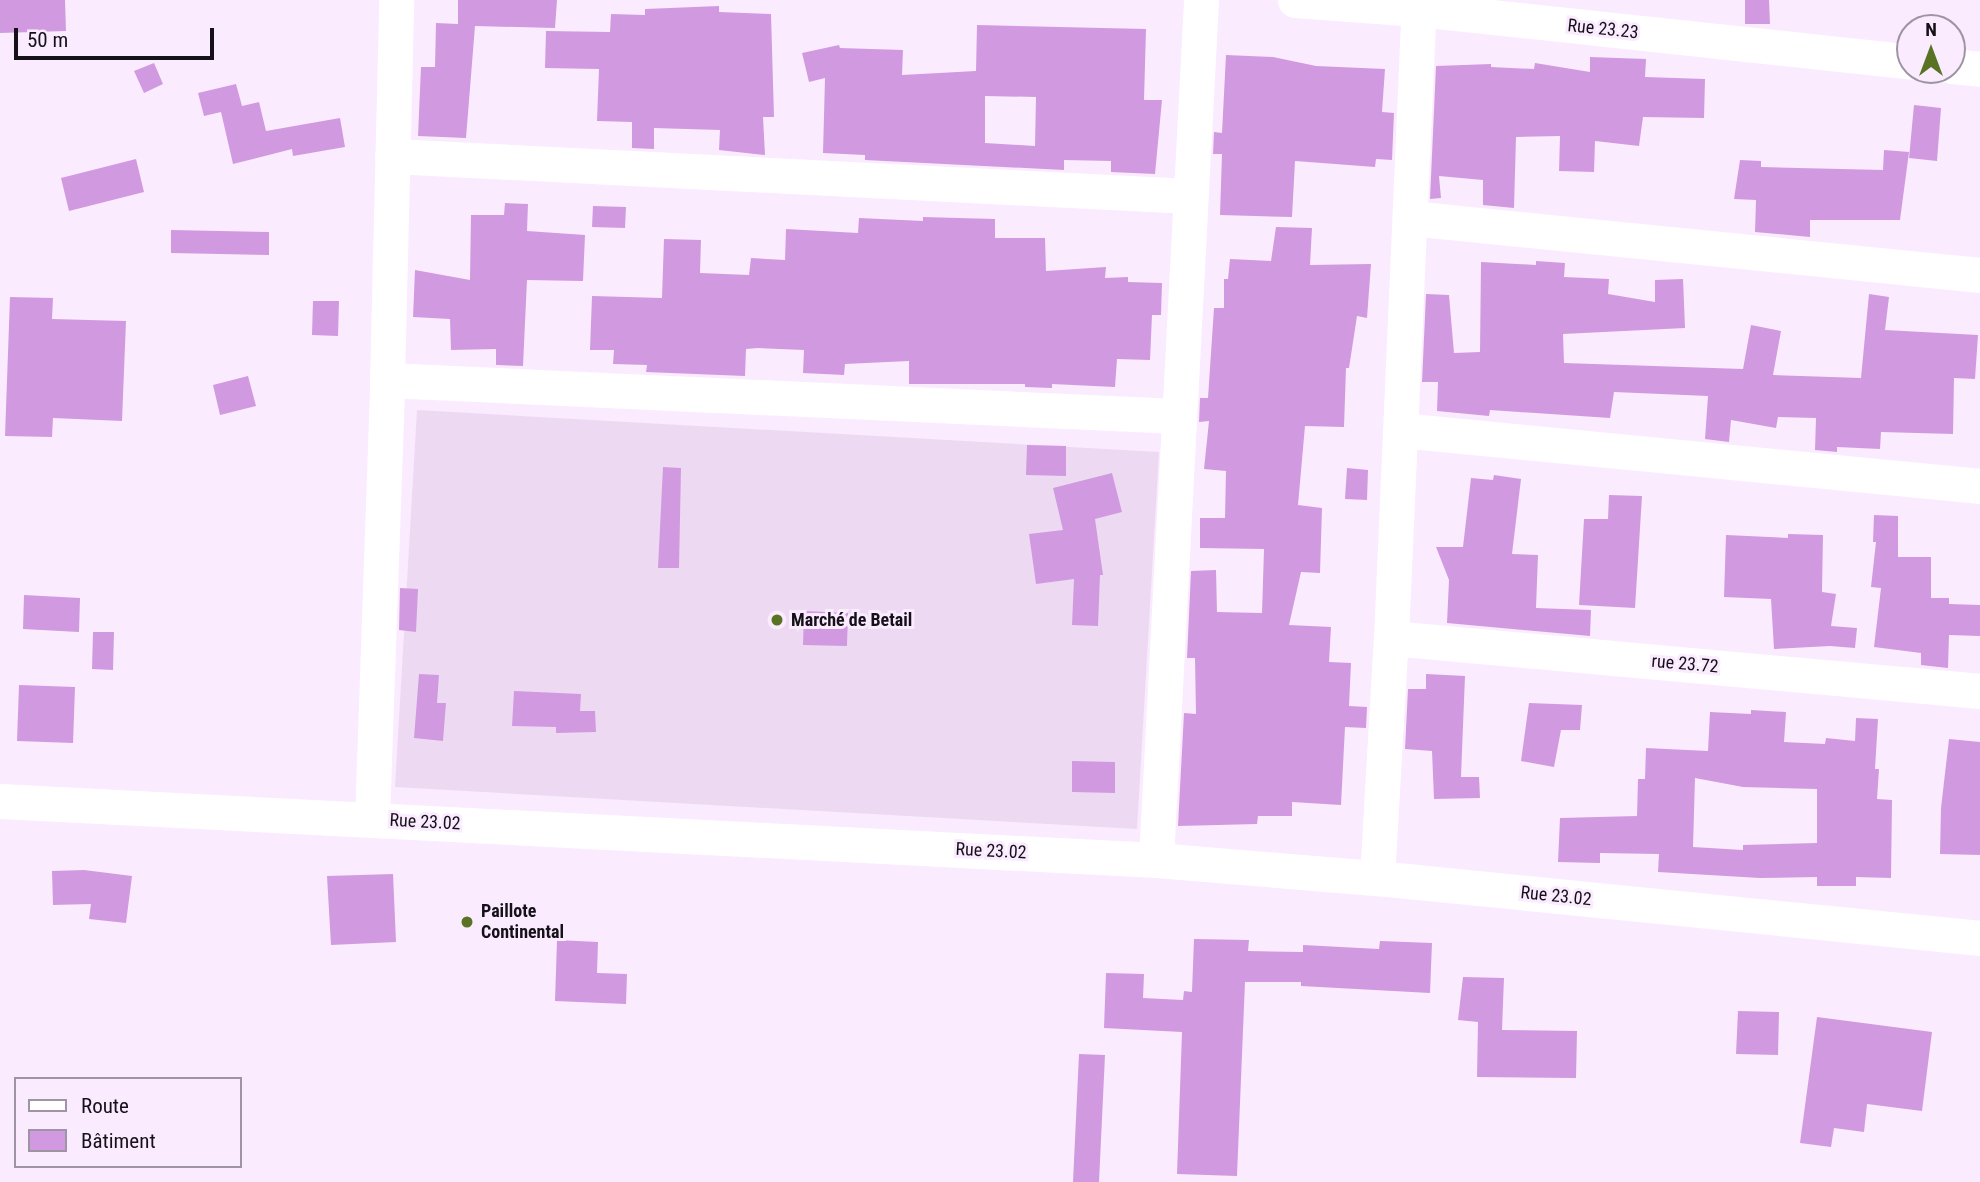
<!DOCTYPE html>
<html>
<head>
<meta charset="utf-8">
<style>
	body { margin:0 }
	#map { position:relative; width:1980px; height:1182px; overflow:hidden; background:#faebff; font-family:"Roboto Condensed",sans-serif }
	div>[style] { position:absolute }
	[style*='--x'] { left:calc(var(--x)*1px); top:calc(var(--y)*1px); width:calc(var(--w)*1px); rotate:calc(var(--a)*1deg) }
	.built>* { inset:0; background:#eddaf2 }
	.building>* { inset:0; background:#d19ae0 }
	.minor>* { height:35px; margin:-17.5px; padding:0 17.5px; transform-origin:17.5px; border-radius:17.5px; background:#fff }
	.dots>* { width:19px; height:19px; translate:-50% -50%; box-sizing:border-box; border:4px solid #faebff; border-radius:50% }
	span { translate:-50% -50%; white-space:nowrap; text-align:center; line-height:1.15; -webkit-text-stroke:6px #faebff; paint-order:stroke }
	.street-label { font-size:18px; color:#161118 }
	.poi-label { font-size:18px; color:#161118; font-weight:700 }
	.left { translate:0 -50%; text-align:left }
	.legend { position:absolute; left:14px; top:1077px; width:228px; height:91px; box-sizing:border-box; background:#faebff; border:2px solid #9f94a3; margin:0; padding:9px 12px; list-style:none; font-size:21px; color:#161118 }
	.legend li { display:flex; align-items:center; gap:14px; height:35px }
	.legend b { width:35px; border:2px solid #9f94a3 }
	.north { position:absolute; left:1896px; top:14px; width:70px; height:70px; box-sizing:border-box; background:#faebff; border:2px solid #9f94a3; border-radius:50%; rotate:0deg; font-size:19px; font-weight:700; line-height:28px; text-align:center; color:#161118 }
	.north::after { content:''; display:block; margin:auto; width:24px; height:32px; background:#5a7223; clip-path:polygon(50% 0,100% 100%,50% 72%,0 100%) }
	.scale { position:absolute; left:14px; top:28px; width:200px; height:32px; box-sizing:border-box; border:4px solid #161118; border-top:0; padding-left:9px; font-size:21px; line-height:24px; white-space:nowrap; color:#161118; -webkit-text-stroke:5px #faebff; paint-order:stroke }
</style>
</head>
<body>
<div id="map">
	<div class="built">
		<i style="clip-path:polygon(417px 410px,1159px 452px,1137px 829px,395px 787px)"></i>
	</div>
	<div class="building">
		<i style="clip-path:polygon(0 0,65px 0,66px 31px,0 33px)"></i>
		<i style="clip-path:polygon(458px 0,557px 0,555px 28px,475px 26px,466px 138px,418px 136px,421px 67px,435px 67px,436px 23px,458px 24px)"></i>
		<i style="clip-path:polygon(1745px 0,1769px 0,1770px 24px,1745px 24px)"></i>
		<i style="clip-path:polygon(719px 6px,719px 12px,771px 14px,774px 117px,763px 117px,765px 155px,719px 150px,720px 130px,654px 128px,654px 149px,632px 148px,632px 122px,597px 121px,599px 69px,545px 68px,546px 31px,610px 32px,611px 14px,645px 15px,645px 9px)"></i>
		<i style="clip-path:polygon(evenodd,977px 25px,1146px 29px,1144px 100px,1162px 100px,1155px 174px,1111px 172px,1111px 161px,1064px 160px,1064px 170px,865px 160px,865px 155px,823px 153px,825px 78px,809px 82px,802px 53px,839px 45px,840px 48px,903px 50px,902px 75px,976px 71px,977px 25px,985px 96px,1036px 97px,1035px 146px,985px 143px,985px 96px)"></i>
		<i style="clip-path:polygon(1226px 55px,1273px 57px,1316px 66px,1385px 69px,1382px 112px,1394px 113px,1392px 160px,1376px 159px,1375px 167px,1295px 161px,1292px 217px,1220px 215px,1222px 154px,1213px 154px,1214px 132px,1222px 133px)"></i>
		<i style="clip-path:polygon(1590px 57px,1646px 59px,1645px 77px,1705px 79px,1704px 118px,1643px 117px,1639px 146px,1595px 141px,1594px 172px,1559px 171px,1560px 136px,1516px 137px,1514px 208px,1483px 205px,1483px 180px,1439px 176px,1441px 198px,1430px 199px,1436px 66px,1491px 64px,1491px 67px,1534px 69px,1535px 63px,1590px 72px)"></i>
		<i style="clip-path:polygon(154px 63px,163px 84px,144px 93px,134px 71px)"></i>
		<i style="clip-path:polygon(236px 84px,242px 106px,259px 102px,266px 131px,340px 118px,345px 147px,293px 156px,292px 149px,233px 164px,221px 112px,204px 116px,198px 93px)"></i>
		<i style="clip-path:polygon(1914px 105px,1941px 108px,1937px 161px,1909px 158px)"></i>
		<i style="clip-path:polygon(1884px 150px,1909px 152px,1900px 220px,1810px 220px,1810px 237px,1755px 232px,1756px 200px,1734px 199px,1740px 160px,1761px 161px,1761px 167px,1883px 170px)"></i>
		<i style="clip-path:polygon(136px 159px,144px 192px,69px 211px,61px 178px)"></i>
		<i style="clip-path:polygon(505px 203px,528px 204px,527px 231px,585px 235px,583px 281px,527px 280px,523px 366px,496px 365px,496px 349px,451px 350px,450px 319px,413px 317px,415px 270px,470px 280px,471px 215px,504px 215px)"></i>
		<i style="clip-path:polygon(593px 206px,626px 207px,625px 228px,592px 227px)"></i>
		<i style="clip-path:polygon(923px 217px,995px 219px,995px 238px,1045px 238px,1046px 271px,1106px 267px,1105px 278px,1128px 277px,1128px 282px,1162px 283px,1161px 315px,1152px 315px,1150px 360px,1117px 359px,1115px 387px,1052px 384px,1052px 388px,1025px 387px,1025px 384px,909px 384px,909px 361px,845px 364px,844px 375px,803px 373px,804px 350px,758px 348px,746px 349px,745px 376px,646px 372px,647px 365px,613px 364px,614px 350px,590px 350px,592px 296px,662px 298px,664px 239px,701px 240px,700px 273px,749px 275px,751px 258px,785px 260px,786px 229px,858px 233px,859px 218px,923px 221px)"></i>
		<i style="clip-path:polygon(1276px 227px,1312px 228px,1310px 265px,1371px 264px,1367px 318px,1357px 316px,1349px 368px,1346px 368px,1344px 427px,1305px 426px,1298px 505px,1322px 508px,1320px 573px,1301px 572px,1289px 625px,1331px 627px,1329px 662px,1351px 663px,1349px 706px,1367px 707px,1366px 728px,1345px 727px,1341px 805px,1292px 802px,1292px 816px,1258px 816px,1257px 824px,1178px 826px,1184px 713px,1196px 714px,1195px 658px,1187px 658px,1191px 571px,1216px 570px,1217px 612px,1262px 613px,1264px 549px,1200px 548px,1200px 518px,1225px 518px,1226px 471px,1204px 469px,1209px 421px,1199px 422px,1200px 398px,1208px 398px,1214px 308px,1224px 308px,1224px 279px,1228px 279px,1230px 259px,1271px 261px)"></i>
		<i style="clip-path:polygon(171px 230px,269px 232px,269px 255px,171px 253px)"></i>
		<i style="clip-path:polygon(1536px 261px,1565px 263px,1564px 277px,1609px 279px,1608px 294px,1655px 302px,1655px 280px,1683px 279px,1685px 328px,1563px 334px,1564px 363px,1743px 369px,1751px 325px,1781px 331px,1773px 375px,1861px 378px,1869px 294px,1889px 297px,1885px 330px,1978px 335px,1975px 379px,1954px 378px,1953px 434px,1881px 432px,1880px 449px,1837px 447px,1837px 452px,1815px 450px,1816px 418px,1778px 417px,1776px 428px,1731px 420px,1729px 442px,1705px 439px,1708px 396px,1614px 392px,1610px 418px,1490px 410px,1489px 416px,1437px 411px,1438px 382px,1422px 382px,1426px 294px,1449px 295px,1454px 353px,1480px 352px,1481px 262px,1536px 265px)"></i>
		<i style="clip-path:polygon(10px 297px,53px 298px,52px 319px,126px 321px,122px 421px,53px 418px,52px 437px,5px 436px)"></i>
		<i style="clip-path:polygon(313px 301px,339px 301px,338px 336px,312px 335px)"></i>
		<i style="clip-path:polygon(248px 376px,256px 406px,220px 415px,213px 385px)"></i>
		<i style="clip-path:polygon(1027px 445px,1066px 446px,1066px 476px,1026px 475px)"></i>
		<i style="clip-path:polygon(663px 467px,681px 468px,679px 568px,658px 568px)"></i>
		<i style="clip-path:polygon(1347px 468px,1368px 470px,1367px 500px,1345px 499px)"></i>
		<i style="clip-path:polygon(1112px 473px,1122px 512px,1095px 519px,1103px 575px,1100px 575px,1098px 626px,1072px 625px,1074px 579px,1036px 584px,1029px 534px,1063px 530px,1053px 488px)"></i>
		<i style="clip-path:polygon(1494px 475px,1521px 479px,1512px 554px,1538px 555px,1536px 608px,1591px 610px,1590px 636px,1447px 623px,1449px 580px,1436px 547px,1463px 547px,1471px 478px,1493px 480px)"></i>
		<i style="clip-path:polygon(1609px 495px,1642px 496px,1635px 608px,1579px 605px,1584px 519px,1608px 519px)"></i>
		<i style="clip-path:polygon(1874px 515px,1898px 516px,1898px 557px,1931px 557px,1931px 598px,1949px 598px,1949px 604px,1980px 605px,1980px 636px,1949px 635px,1948px 668px,1921px 665px,1921px 653px,1874px 647px,1881px 588px,1871px 587px,1876px 542px,1873px 542px)"></i>
		<i style="clip-path:polygon(1788px 534px,1823px 535px,1822px 592px,1836px 594px,1831px 626px,1857px 628px,1855px 648px,1830px 646px,1774px 649px,1771px 599px,1724px 597px,1726px 535px,1788px 538px)"></i>
		<i style="clip-path:polygon(400px 588px,418px 589px,416px 632px,399px 630px)"></i>
		<i style="clip-path:polygon(24px 595px,80px 598px,79px 632px,23px 629px)"></i>
		<i style="clip-path:polygon(804px 611px,848px 613px,847px 646px,803px 645px)"></i>
		<i style="clip-path:polygon(93px 632px,114px 632px,113px 670px,92px 669px)"></i>
		<i style="clip-path:polygon(419px 674px,439px 675px,437px 703px,446px 703px,443px 741px,414px 738px)"></i>
		<i style="clip-path:polygon(1426px 674px,1465px 676px,1461px 777px,1479px 777px,1480px 798px,1434px 799px,1432px 751px,1405px 749px,1408px 689px,1426px 689px)"></i>
		<i style="clip-path:polygon(19px 685px,75px 687px,73px 743px,17px 741px)"></i>
		<i style="clip-path:polygon(514px 691px,581px 694px,580px 711px,595px 711px,596px 732px,556px 733px,556px 727px,512px 726px)"></i>
		<i style="clip-path:polygon(1529px 703px,1582px 705px,1580px 730px,1561px 730px,1554px 767px,1521px 761px)"></i>
		<i style="clip-path:polygon(evenodd,1751px 710px,1786px 712px,1784px 742px,1825px 744px,1826px 738px,1855px 741px,1856px 718px,1878px 719px,1875px 769px,1879px 769px,1877px 799px,1892px 800px,1891px 878px,1856px 877px,1856px 886px,1817px 886px,1817px 877px,1760px 878px,1658px 872px,1659px 854px,1600px 853px,1600px 863px,1558px 862px,1560px 818px,1637px 816px,1638px 779px,1645px 779px,1646px 748px,1708px 751px,1710px 712px,1751px 714px,1751px 710px,1695px 778px,1743px 787px,1817px 789px,1817px 843px,1743px 845px,1743px 850px,1693px 847px,1695px 778px)"></i>
		<i style="clip-path:polygon(1949px 739px,1980px 742px,1980px 855px,1940px 854px,1941px 808px)"></i>
		<i style="clip-path:polygon(1072px 761px,1115px 762px,1115px 793px,1072px 792px)"></i>
		<i style="clip-path:polygon(84px 870px,132px 876px,126px 923px,89px 919px,91px 904px,53px 905px,52px 871px)"></i>
		<i style="clip-path:polygon(393px 874px,396px 942px,331px 945px,327px 876px)"></i>
		<i style="clip-path:polygon(1194px 939px,1249px 940px,1248px 951px,1303px 952px,1303px 945px,1379px 949px,1380px 941px,1432px 943px,1430px 993px,1301px 986px,1301px 982px,1245px 982px,1237px 1176px,1177px 1174px,1182px 1032px,1104px 1028px,1106px 973px,1144px 974px,1143px 998px,1183px 1000px,1184px 991px,1192px 992px)"></i>
		<i style="clip-path:polygon(557px 940px,598px 942px,597px 973px,627px 974px,626px 1004px,555px 1001px)"></i>
		<i style="clip-path:polygon(1463px 977px,1504px 978px,1502px 1030px,1577px 1031px,1576px 1078px,1477px 1077px,1478px 1022px,1458px 1020px)"></i>
		<i style="clip-path:polygon(1738px 1011px,1779px 1012px,1778px 1055px,1736px 1054px)"></i>
		<i style="clip-path:polygon(1817px 1017px,1932px 1032px,1922px 1111px,1867px 1104px,1864px 1132px,1834px 1128px,1831px 1147px,1800px 1143px)"></i>
		<i style="clip-path:polygon(1079px 1054px,1105px 1055px,1099px 1182px,1073px 1182px)"></i>
	</div>
	<div class="minor">
		<i style="--x:1295;--y:0;--w:123;--a:4.2"></i>
		<i style="--x:1418;--y:9;--w:495;--a:6.1"></i>
		<i style="--x:1952;--y:66;--w:28;--a:6"></i>
		<i style="--x:392;--y:156;--w:799;--a:2.87"></i>
		<i style="--x:1410;--y:218;--w:573;--a:5.71"></i>
		<i style="--x:387;--y:380;--w:792;--a:2.61"></i>
		<i style="--x:1400;--y:430;--w:583;--a:5.51"></i>
		<i style="--x:1391;--y:638;--w:591;--a:5.14"></i>
		<i style="--x:0;--y:801;--w:1158;--a:2.92"></i>
		<i style="--x:1156;--y:860;--w:222;--a:4.7"></i>
		<i style="--x:1377;--y:878;--w:606;--a:5.68"></i>
		<i style="--x:372;--y:819;--w:439;--a:-88"></i>
		<i style="--x:387;--y:380;--w:380;--a:-88.6"></i>
		<i style="--x:1156;--y:860;--w:861;--a:-87"></i>
		<i style="--x:1377;--y:878;--w:240;--a:-86.7"></i>
		<i style="--x:1391;--y:638;--w:639;--a:-87.49"></i>
	</div>
	<div class="dots">
		<i style="left:777px;top:620px;background:#5a7223"></i>
		<i style="left:467px;top:922px;background:#5a7223"></i>
	</div>
	<div class="street-label">
		<span style="left:1603px;top:29px;rotate:6deg">Rue 23.23</span>
		<span style="left:1685px;top:664px;rotate:5deg">rue 23.72</span>
		<span style="left:425px;top:822px;rotate:3deg">Rue 23.02</span>
		<span style="left:991px;top:851px;rotate:3deg">Rue 23.02</span>
		<span style="left:1556px;top:896px;rotate:6deg">Rue 23.02</span>
	</div>
	<div class="poi-label">
		<span class="left" style="left:791px;top:620px">Marché de Betail</span>
		<span class="left" style="left:481px;top:922px">Paillote<br>Continental</span>
	</div>
	<ul class="legend">
	<li><b style="height:9px;background:#fff"></b>Route</li>
	<li><b style="height:19px;background:#d19ae0"></b>Bâtiment</li>
	</ul>
	<div class="north">N</div>
	<div class="scale">50 m</div>
</div>
</body>
</html>
